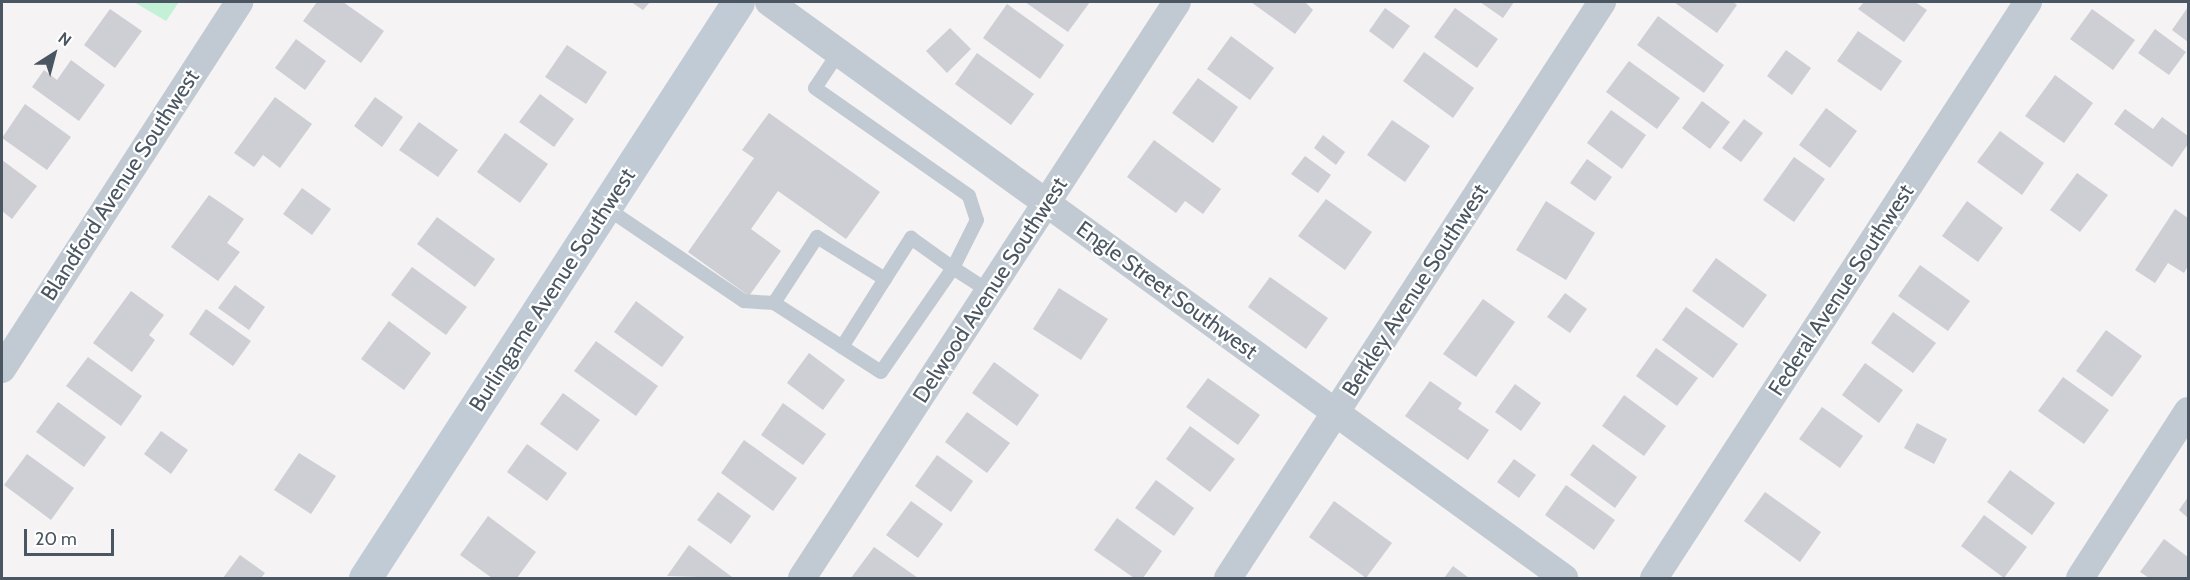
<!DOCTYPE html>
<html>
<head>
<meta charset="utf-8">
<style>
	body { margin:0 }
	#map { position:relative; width:2190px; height:580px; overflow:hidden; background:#f5f3f3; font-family:Cabin,sans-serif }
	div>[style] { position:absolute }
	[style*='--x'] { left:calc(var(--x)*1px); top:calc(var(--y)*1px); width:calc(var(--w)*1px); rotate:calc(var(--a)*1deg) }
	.green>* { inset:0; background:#c3f1d5 }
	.building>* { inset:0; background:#cdcfd5 }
	.lane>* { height:14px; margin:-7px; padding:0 7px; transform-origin:7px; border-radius:7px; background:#c1cad2 }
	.street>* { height:28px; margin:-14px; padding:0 14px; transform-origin:14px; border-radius:14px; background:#c1cad2 }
	.secondary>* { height:33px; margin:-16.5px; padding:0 16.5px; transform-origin:16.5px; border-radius:16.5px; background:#c1cbd6 }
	span { translate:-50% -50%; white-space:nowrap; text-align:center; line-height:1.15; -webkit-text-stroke:4.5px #fff; paint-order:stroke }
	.street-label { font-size:22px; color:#4a5661 }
	.frame { position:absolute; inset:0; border:3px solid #4a5661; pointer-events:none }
	.north { position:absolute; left:24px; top:24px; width:60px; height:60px; -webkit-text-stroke:4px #fff; paint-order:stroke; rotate:36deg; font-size:16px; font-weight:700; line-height:24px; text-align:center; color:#4a5661 }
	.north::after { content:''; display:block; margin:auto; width:21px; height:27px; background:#4a5661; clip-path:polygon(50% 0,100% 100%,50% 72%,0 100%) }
	.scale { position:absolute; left:24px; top:529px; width:90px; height:27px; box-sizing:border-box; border:3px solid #4a5661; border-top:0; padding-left:8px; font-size:18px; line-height:21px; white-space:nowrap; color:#4a5661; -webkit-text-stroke:4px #fff; paint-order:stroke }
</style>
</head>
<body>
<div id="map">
	<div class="green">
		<i style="clip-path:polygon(134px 2px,179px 2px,166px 21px)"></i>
	</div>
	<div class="building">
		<i style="clip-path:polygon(317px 2px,343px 2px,384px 31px,361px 63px,303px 21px)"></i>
		<i style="clip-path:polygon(631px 2px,650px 2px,643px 10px)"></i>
		<i style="clip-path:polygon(1025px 2px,1090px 2px,1068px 32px)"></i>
		<i style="clip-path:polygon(1251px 2px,1305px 2px,1313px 10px,1295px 34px)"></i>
		<i style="clip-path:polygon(1480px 2px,1514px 2px,1503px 18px)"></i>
		<i style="clip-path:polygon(1674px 2px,1733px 2px,1737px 5px,1717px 33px)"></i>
		<i style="clip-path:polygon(1864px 2px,1915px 2px,1927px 10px,1904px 42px,1858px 9px)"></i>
		<i style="clip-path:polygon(1007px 4px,1064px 45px,1040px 79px,983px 38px)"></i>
		<i style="clip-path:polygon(2188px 7px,2188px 42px,2172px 30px)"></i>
		<i style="clip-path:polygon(1385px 8px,1410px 26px,1393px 49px,1369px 31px)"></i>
		<i style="clip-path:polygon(1455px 8px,1498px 39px,1477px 68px,1434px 37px)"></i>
		<i style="clip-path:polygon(110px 9px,142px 31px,115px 68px,84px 45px)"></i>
		<i style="clip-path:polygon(2092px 9px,2135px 40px,2113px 70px,2070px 39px)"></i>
		<i style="clip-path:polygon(1658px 16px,1724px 65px,1704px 93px,1637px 45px)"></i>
		<i style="clip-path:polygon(950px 28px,971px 49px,947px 73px,926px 51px)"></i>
		<i style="clip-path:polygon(2155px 29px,2186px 52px,2169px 75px,2138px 53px)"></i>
		<i style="clip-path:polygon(1858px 31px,1902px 61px,1881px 91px,1837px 61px)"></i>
		<i style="clip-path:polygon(1231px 36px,1274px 68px,1250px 100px,1207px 69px)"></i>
		<i style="clip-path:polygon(296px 39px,326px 61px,305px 90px,275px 68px)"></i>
		<i style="clip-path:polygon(567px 45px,607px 72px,586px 104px,545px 77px)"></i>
		<i style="clip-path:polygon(1786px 50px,1811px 68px,1792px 95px,1767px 76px)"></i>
		<i style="clip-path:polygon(1424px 52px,1474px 88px,1453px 118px,1403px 81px)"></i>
		<i style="clip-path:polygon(977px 53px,1034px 94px,1011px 125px,955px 84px)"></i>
		<i style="clip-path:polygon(71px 60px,105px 85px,79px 121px,32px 87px,44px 70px,57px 80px)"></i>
		<i style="clip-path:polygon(1629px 61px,1680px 98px,1657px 129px,1606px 92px)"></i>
		<i style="clip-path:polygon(2055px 75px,2093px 103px,2064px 143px,2025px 116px)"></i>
		<i style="clip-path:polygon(1198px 78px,1238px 107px,1213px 143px,1172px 113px)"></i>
		<i style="clip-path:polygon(540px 94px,574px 119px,554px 147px,519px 122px)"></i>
		<i style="clip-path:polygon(275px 97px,312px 124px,280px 168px,263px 155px,254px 167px,234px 153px)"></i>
		<i style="clip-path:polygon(375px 97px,403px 117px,382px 147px,354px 126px)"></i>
		<i style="clip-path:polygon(1702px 101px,1730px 122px,1710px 149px,1682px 128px)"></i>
		<i style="clip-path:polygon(25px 104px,71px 137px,47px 170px,2px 138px)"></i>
		<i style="clip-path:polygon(1826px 108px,1857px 131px,1830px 168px,1799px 145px)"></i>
		<i style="clip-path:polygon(2125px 109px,2153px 129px,2162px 117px,2188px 136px,2188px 144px,2172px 167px,2114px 124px)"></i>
		<i style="clip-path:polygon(1611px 110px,1646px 135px,1622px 169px,1587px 143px)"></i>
		<i style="clip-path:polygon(769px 113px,880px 192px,846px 239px,778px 191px,751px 229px,781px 251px,749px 296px,688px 252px,754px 158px,742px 150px)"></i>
		<i style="clip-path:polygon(1744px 119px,1763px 133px,1741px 162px,1722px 148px)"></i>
		<i style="clip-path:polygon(1392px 120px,1430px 146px,1405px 182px,1367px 155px)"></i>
		<i style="clip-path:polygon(419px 122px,458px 150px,438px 177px,399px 150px)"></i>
		<i style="clip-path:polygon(2000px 131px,2044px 163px,2022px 195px,1977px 162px)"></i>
		<i style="clip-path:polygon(505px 133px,548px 164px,520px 203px,477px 172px)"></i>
		<i style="clip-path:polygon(1323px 135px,1345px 152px,1336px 165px,1314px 148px)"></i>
		<i style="clip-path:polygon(1154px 140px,1221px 189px,1203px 214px,1185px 201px,1176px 213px,1127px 177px)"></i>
		<i style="clip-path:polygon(1305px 156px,1331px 175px,1318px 193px,1291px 174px)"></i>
		<i style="clip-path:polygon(1794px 157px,1825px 179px,1794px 222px,1763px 200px)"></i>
		<i style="clip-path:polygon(1587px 159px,1612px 177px,1595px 201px,1570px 183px)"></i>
		<i style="clip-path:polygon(2px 160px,37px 186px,12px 219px,2px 211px)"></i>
		<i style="clip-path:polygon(2077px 173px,2108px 195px,2080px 232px,2050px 210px)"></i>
		<i style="clip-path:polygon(302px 188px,331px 209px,312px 235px,283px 214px)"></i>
		<i style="clip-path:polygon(209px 195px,244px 219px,227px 243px,240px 252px,218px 281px,171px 247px)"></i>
		<i style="clip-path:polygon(1326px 199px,1372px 232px,1345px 270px,1298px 236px)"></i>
		<i style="clip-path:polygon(1546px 201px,1595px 233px,1566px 280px,1516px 250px)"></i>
		<i style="clip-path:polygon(1967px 201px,2003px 228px,1978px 262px,1942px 236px)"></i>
		<i style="clip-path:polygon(2175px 209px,2188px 218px,2188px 266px,2184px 273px,2168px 263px,2155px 283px,2135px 270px)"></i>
		<i style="clip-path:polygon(437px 217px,495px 259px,475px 287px,417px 244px)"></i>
		<i style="clip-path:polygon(1716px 258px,1767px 295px,1743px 328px,1692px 291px)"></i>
		<i style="clip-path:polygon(1920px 265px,1970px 301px,1948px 331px,1898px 296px)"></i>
		<i style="clip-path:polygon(412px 267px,467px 307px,446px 335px,391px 295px)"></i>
		<i style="clip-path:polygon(1270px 277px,1328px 318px,1306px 349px,1248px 307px)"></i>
		<i style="clip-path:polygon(235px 285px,265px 307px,249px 330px,218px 308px)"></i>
		<i style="clip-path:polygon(1059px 288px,1108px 319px,1081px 360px,1033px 329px)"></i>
		<i style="clip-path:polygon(131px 291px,164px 315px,149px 335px,155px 340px,132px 372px,93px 343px)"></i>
		<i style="clip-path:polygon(1565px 293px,1587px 309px,1570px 333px,1547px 317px)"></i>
		<i style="clip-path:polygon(1483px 299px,1515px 322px,1476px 377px,1443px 354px)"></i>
		<i style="clip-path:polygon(636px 301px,684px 337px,662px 367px,614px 332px)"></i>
		<i style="clip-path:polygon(1686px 307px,1738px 344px,1713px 378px,1662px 340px)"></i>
		<i style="clip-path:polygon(206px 309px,251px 341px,233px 366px,189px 334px)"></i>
		<i style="clip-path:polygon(1893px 312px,1936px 343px,1913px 373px,1871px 343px)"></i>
		<i style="clip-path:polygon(389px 321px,431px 353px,404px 390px,361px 359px)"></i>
		<i style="clip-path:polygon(2106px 330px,2142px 356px,2112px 397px,2076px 371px)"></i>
		<i style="clip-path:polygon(596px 341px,658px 386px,636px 416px,574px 371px)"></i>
		<i style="clip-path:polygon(1656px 348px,1698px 378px,1677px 406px,1636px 376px)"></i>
		<i style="clip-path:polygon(809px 353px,845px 380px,823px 410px,787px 383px)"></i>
		<i style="clip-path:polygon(88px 357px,142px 396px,121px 426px,66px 386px)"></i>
		<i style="clip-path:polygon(994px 362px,1039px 395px,1017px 426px,972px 393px)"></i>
		<i style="clip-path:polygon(1865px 363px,1903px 390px,1879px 423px,1842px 395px)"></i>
		<i style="clip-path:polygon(2063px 377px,2109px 410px,2084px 444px,2038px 411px)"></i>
		<i style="clip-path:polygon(1208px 378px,1260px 415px,1238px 445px,1186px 407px)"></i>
		<i style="clip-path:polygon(1430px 381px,1462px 403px,1458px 409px,1489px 430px,1468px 460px,1405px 416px)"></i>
		<i style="clip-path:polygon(1515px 384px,1541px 403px,1521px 431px,1495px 412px)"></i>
		<i style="clip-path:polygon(563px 393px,600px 420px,577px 451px,540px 424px)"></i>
		<i style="clip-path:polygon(1624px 395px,1666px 426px,1644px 456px,1602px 426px)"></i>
		<i style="clip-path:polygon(58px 402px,106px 437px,84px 467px,36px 432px)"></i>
		<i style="clip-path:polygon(783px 403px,826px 434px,803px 465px,761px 435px)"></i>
		<i style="clip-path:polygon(1822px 407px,1863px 436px,1840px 468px,1799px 439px)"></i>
		<i style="clip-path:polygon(967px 412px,1010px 443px,987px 473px,945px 442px)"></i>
		<i style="clip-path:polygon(1917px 423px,1947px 439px,1934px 464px,1904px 448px)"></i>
		<i style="clip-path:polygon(1190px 426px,1235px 459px,1210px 492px,1166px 459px)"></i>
		<i style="clip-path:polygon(161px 431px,188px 450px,171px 474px,144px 454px)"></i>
		<i style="clip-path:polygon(744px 440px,797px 478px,773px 511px,721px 473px)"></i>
		<i style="clip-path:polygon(527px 444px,567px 473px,547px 501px,507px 472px)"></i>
		<i style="clip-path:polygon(1593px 444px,1637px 477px,1615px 508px,1570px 475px)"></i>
		<i style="clip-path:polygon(299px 453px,336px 476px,311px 514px,274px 490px)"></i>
		<i style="clip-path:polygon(27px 454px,74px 488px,51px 520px,4px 485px)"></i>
		<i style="clip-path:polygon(937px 455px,973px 481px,951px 512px,915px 486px)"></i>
		<i style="clip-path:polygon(1514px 459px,1536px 475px,1519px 498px,1497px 482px)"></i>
		<i style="clip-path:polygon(2010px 470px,2055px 503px,2032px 535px,1987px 502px)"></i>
		<i style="clip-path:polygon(1156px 480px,1194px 508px,1174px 536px,1135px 508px)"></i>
		<i style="clip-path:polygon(1566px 485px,1615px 520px,1594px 550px,1545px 515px)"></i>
		<i style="clip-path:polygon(718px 492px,751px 516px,731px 544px,697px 520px)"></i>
		<i style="clip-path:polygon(1765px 492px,1821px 532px,1800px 562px,1744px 521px)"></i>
		<i style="clip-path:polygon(2188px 497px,2188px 518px,2179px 510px)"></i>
		<i style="clip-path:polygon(911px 501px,943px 524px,918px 558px,886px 535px)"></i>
		<i style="clip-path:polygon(1334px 501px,1392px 543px,1366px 578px,1309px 537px)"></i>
		<i style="clip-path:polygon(1984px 515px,2027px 547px,2004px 578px,1961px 546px)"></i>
		<i style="clip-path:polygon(488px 516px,536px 552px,517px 578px,492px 578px,460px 555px)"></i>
		<i style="clip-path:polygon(1117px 518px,1162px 551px,1143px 578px,1134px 578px,1094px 550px)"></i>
		<i style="clip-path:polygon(2164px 539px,2188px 557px,2188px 578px,2149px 578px,2140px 572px)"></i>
		<i style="clip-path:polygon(689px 545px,732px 577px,731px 578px,667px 576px)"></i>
		<i style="clip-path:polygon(874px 547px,918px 578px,851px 578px)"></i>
		<i style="clip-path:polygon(240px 555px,265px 573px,261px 578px,223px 578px)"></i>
		<i style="clip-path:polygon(1453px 566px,1469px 578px,1444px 578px)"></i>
	</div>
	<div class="lane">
		<i style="--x:839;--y:52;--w:43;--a:123.7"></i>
		<i style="--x:815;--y:88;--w:188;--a:35"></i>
		<i style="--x:969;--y:196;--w:25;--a:72"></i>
		<i style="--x:977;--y:220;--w:54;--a:116.6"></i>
		<i style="--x:953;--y:268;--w:126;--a:124.7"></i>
		<i style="--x:881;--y:372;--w:127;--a:-147.2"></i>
		<i style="--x:774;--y:303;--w:79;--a:-56.9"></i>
		<i style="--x:817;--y:237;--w:80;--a:31.7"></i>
		<i style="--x:885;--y:279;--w:49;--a:-57.6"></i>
		<i style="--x:911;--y:238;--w:52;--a:35.5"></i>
		<i style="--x:953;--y:268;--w:40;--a:32.9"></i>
		<i style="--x:605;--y:207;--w:168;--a:34.1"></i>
		<i style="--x:744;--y:301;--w:30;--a:4"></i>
		<i style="--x:842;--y:347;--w:80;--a:-57.7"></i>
	</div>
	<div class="street">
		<i style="--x:769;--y:2;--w:982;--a:35.92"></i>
		<i style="--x:2;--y:369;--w:437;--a:-57.1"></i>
		<i style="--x:802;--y:578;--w:687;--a:-56.93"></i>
		<i style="--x:1228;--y:578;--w:687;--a:-57"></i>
		<i style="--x:1654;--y:578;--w:687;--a:-57"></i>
		<i style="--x:2080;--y:578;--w:199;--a:-57.1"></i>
	</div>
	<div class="secondary">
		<i style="--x:365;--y:578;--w:686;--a:-57.07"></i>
	</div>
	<div class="street-label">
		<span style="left:120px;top:185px;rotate:-57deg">Blandford Avenue Southwest</span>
		<span style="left:552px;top:290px;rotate:-57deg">Burlingame Avenue Southwest</span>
		<span style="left:990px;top:290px;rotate:-57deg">Delwood Avenue Southwest</span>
		<span style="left:1167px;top:290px;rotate:36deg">Engle Street Southwest</span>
		<span style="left:1415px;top:290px;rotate:-57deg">Berkley Avenue Southwest</span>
		<span style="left:1841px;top:290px;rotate:-57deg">Federal Avenue Southwest</span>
	</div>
	<div class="frame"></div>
	<div class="north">N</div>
	<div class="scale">20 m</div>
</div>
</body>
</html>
